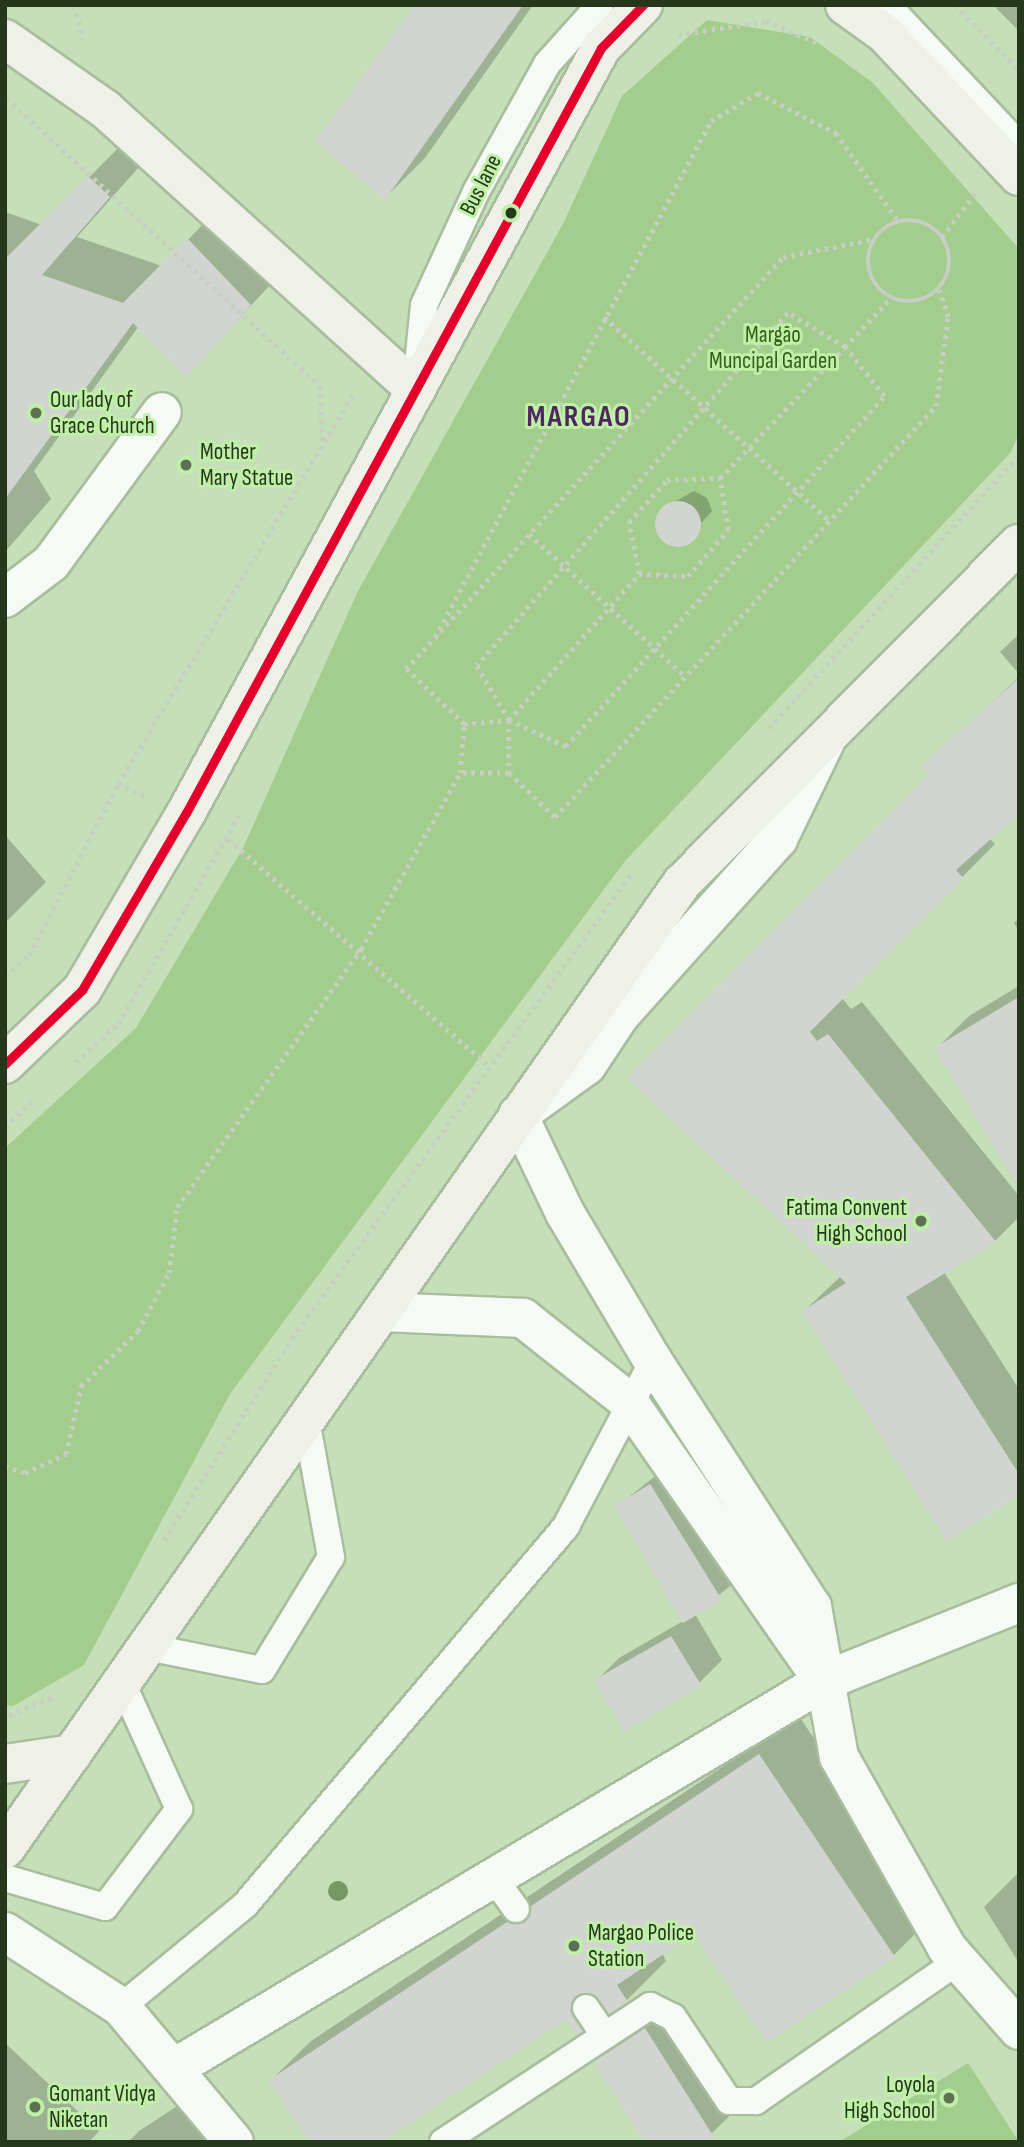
<!DOCTYPE html>
<html>
<head>
<meta charset="utf-8">
<style>
	body { margin:0 }
	#map { position:relative; width:1024px; height:2147px; overflow:hidden; background:#c5dfb8; font-family:"Sofia Sans Condensed",sans-serif }
	div>[style] { position:absolute }
	[style*='--x'] { left:calc(var(--x)*1px); top:calc(var(--y)*1px); width:calc(var(--w)*1px); rotate:calc(var(--a)*1deg) }
	.green>* { inset:0; background:#a3cd8c }
	.shadow>* { inset:0; background:#0003 }
	.building>* { inset:0; background:#d2d4d1 }
	.round { border-radius:50% }
	.path>* { height:4.5px; margin-top:-2.25px; transform-origin:0; background:repeating-linear-gradient(90deg,#c7cec2 0 3.5px,transparent 0 8.5px) }
	.path>.ring { margin:-2.25px; padding:0; box-sizing:content-box; background:none; border:4.5px solid #c7cec2; border-radius:50% }
	.roads { filter:drop-shadow(2px 0 #a8bd9d) drop-shadow(-2px 0 #a8bd9d) drop-shadow(0 2px #a8bd9d) drop-shadow(0 -2px #a8bd9d) }
	.service>* { height:26px; margin:-13px; padding:0 13px; transform-origin:13px; border-radius:13px; background:#f6faf4 }
	.minor>* { height:38px; margin:-19px; padding:0 19px; transform-origin:19px; border-radius:19px; background:#f6faf4 }
	.secondary>* { height:38px; margin:-19px; padding:0 19px; transform-origin:19px; border-radius:19px; background:#eff1e8 }
	.bus-1>* { height:9px; margin:-4.5px; padding:0 4.5px; transform-origin:4.5px; border-radius:4.5px; background:#e4002b }
	.trees>* { width:20px; height:20px; margin:-10px; border-radius:50%; background:#769862 }
	.dots>* { width:19px; height:19px; translate:-50% -50%; box-sizing:border-box; border:4px solid #c0efa8; border-radius:50% }
	span { translate:-50% -50%; white-space:nowrap; text-align:center; line-height:1.15; -webkit-text-stroke:6px #c0efa8; paint-order:stroke }
	.street-label { font-size:23px; color:#25381c }
	.park-label { font-size:23px; color:#365e1b }
	.poi-label { font-size:23px; color:#25381c }
	.left { translate:0 -50%; text-align:left }
	.right { translate:-100% -50%; text-align:right }
	.district-label { font-size:30px; color:#4d275d; font-weight:700; letter-spacing:2px }
	.frame { position:absolute; inset:0; border:7px solid #25381c; pointer-events:none }
</style>
</head>
<body>
<div id="map">
	<div class="green">
		<i style="clip-path:polygon(707px 20px,810px 37px,873px 83px,1019px 249px,1019px 433px,1011px 452px,625px 861px,230px 1394px,84px 1665px,13px 1706px,5px 1705px,5px 1148px,136px 1028px,243px 848px,357px 593px,563px 224px,622px 96px)"></i>
		<i style="clip-path:polygon(968px 2063px,1019px 2142px,839px 2142px)"></i>
	</div>
	<div class="shadow">
		<i style="clip-path:polygon(418px 5px,533px 5px,425px 158px,385px 198px)"></i>
		<i style="clip-path:polygon(993px 5px,1019px 5px,1019px 31px)"></i>
		<i style="clip-path:polygon(126px 140px,146px 159px,77px 237px,162px 266px,225px 202px,287px 267px,186px 375px,139px 326px,34px 471px,51px 499px,5px 552px,5px 212px,42px 225px)"></i>
		<i style="clip-path:polygon(694px 491px,707px 498px,712px 511px,681px 545px,663px 539px,657px 528px,662px 509px)"></i>
		<i style="clip-path:polygon(1019px 634px,1019px 674px,1000px 652px)"></i>
		<i style="clip-path:polygon(1019px 677px,1019px 811px,989px 838px,995px 844px,842px 998px,851px 1009px,862px 1002px,1019px 1196px,1019px 1217px,995px 1241px,944px 1272px,1019px 1389px,1019px 1493px,804px 1311px,841px 1276px,629px 1078px,931px 774px,924px 766px)"></i>
		<i style="clip-path:polygon(5px 835px,46px 882px,5px 923px)"></i>
		<i style="clip-path:polygon(1019px 918px,1019px 931px,1014px 923px)"></i>
		<i style="clip-path:polygon(1019px 986px,1019px 1184px,936px 1049px,969px 1016px)"></i>
		<i style="clip-path:polygon(673px 1462px,744px 1575px,695px 1614px,722px 1660px,699px 1683px,596px 1681px,619px 1658px,683px 1621px,616px 1507px)"></i>
		<i style="clip-path:polygon(799px 1716px,933px 1916px,893px 1956px,695px 1931px,662px 1953px,666px 1961px,627px 2000px,605px 2006px,582px 2030px,567px 2017px,271px 2080px,311px 2041px)"></i>
		<i style="clip-path:polygon(1019px 1872px,1019px 1963px,984px 1907px)"></i>
		<i style="clip-path:polygon(668px 2007px,735px 2111px,712px 2133px,596px 2062px)"></i>
		<i style="clip-path:polygon(5px 2043px,99px 2131px,89px 2142px,5px 2142px)"></i>
		<i style="clip-path:polygon(208px 2086px,245px 2142px,128px 2142px,139px 2131px)"></i>
	</div>
	<div class="building">
		<i style="clip-path:polygon(415px 5px,523px 5px,385px 200px,315px 141px)"></i>
		<i style="clip-path:polygon(88px 176px,110px 197px,42px 275px,123px 303px,187px 238px,251px 305px,186px 377px,133px 323px,5px 499px,5px 259px)"></i>
		<i class="round" style="left:655px;top:501px;width:46px;height:46px"></i>
		<i style="clip-path:polygon(1019px 678px,1019px 814px,956px 870px,963px 878px,810px 1032px,817px 1041px,828px 1034px,996px 1242px,906px 1297px,1019px 1474px,1019px 1495px,947px 1541px,802px 1311px,846px 1283px,627px 1078px,929px 774px,921px 766px)"></i>
		<i style="clip-path:polygon(1019px 997px,1019px 1188px,934px 1048px)"></i>
		<i style="clip-path:polygon(650px 1484px,722px 1600px,683px 1623px,614px 1506px)"></i>
		<i style="clip-path:polygon(671px 1636px,701px 1685px,624px 1732px,594px 1680px)"></i>
		<i style="clip-path:polygon(759px 1754px,895px 1957px,767px 2042px,694px 1934px,617px 1985px,628px 2002px,609px 2014px,593px 1994px,578px 1995px,570px 2010px,583px 2031px,577px 2035px,566px 2019px,382px 2142px,310px 2142px,269px 2080px,507px 1922px,525px 1922px,531px 1906px)"></i>
		<i style="clip-path:polygon(645px 2028px,717px 2142px,645px 2142px,594px 2062px)"></i>
	</div>
	<div class="path">
		<i style="--x:74;--y:5;--w:35;--a:74"></i>
		<i style="--x:955;--y:5;--w:91;--a:45.4"></i>
		<i style="--x:678;--y:35;--w:89;--a:-9"></i>
		<i style="--x:766;--y:21;--w:59;--a:23.1"></i>
		<i style="--x:6;--y:98;--w:426;--a:42.5"></i>
		<i style="--x:320;--y:386;--w:58;--a:87"></i>
		<i class="ring" style="left:868px;top:220px;width:77.5px;height:77.5px"></i>
		<i style="--x:942;--y:237;--w:55;--a:-53.1"></i>
		<i style="--x:604;--y:317;--w:304;--a:42.1"></i>
		<i style="--x:529;--y:534;--w:212;--a:42.3"></i>
		<i style="--x:639;--y:574;--w:49;--a:2.3"></i>
		<i style="--x:688;--y:576;--w:61;--a:-49"></i>
		<i style="--x:728;--y:530;--w:53;--a:-98.7"></i>
		<i style="--x:435;--y:637;--w:585;--a:-61.86"></i>
		<i style="--x:711;--y:121;--w:55;--a:-30.8"></i>
		<i style="--x:758;--y:93;--w:88;--a:27.1"></i>
		<i style="--x:836;--y:133;--w:108;--a:54.8"></i>
		<i style="--x:509;--y:720;--w:63;--a:24.5"></i>
		<i style="--x:566;--y:746;--w:473;--a:-47.7"></i>
		<i style="--x:884;--y:396;--w:63;--a:-128.5"></i>
		<i style="--x:845;--y:347;--w:66;--a:-149.2"></i>
		<i style="--x:788;--y:313;--w:470;--a:131.4"></i>
		<i style="--x:477;--y:666;--w:63;--a:59.3"></i>
		<i style="--x:509;--y:720;--w:53;--a:90"></i>
		<i style="--x:509;--y:773;--w:49;--a:180"></i>
		<i style="--x:460;--y:773;--w:49;--a:-85.3"></i>
		<i style="--x:464;--y:724;--w:45;--a:-5.1"></i>
		<i style="--x:509;--y:720;--w:195;--a:-48.3"></i>
		<i style="--x:639;--y:574;--w:53;--a:-100.9"></i>
		<i style="--x:629;--y:522;--w:57;--a:-47.9"></i>
		<i style="--x:667;--y:480;--w:53;--a:-2.2"></i>
		<i style="--x:720;--y:478;--w:181;--a:-46.3"></i>
		<i style="--x:845;--y:347;--w:67;--a:-46.8"></i>
		<i style="--x:464;--y:724;--w:80;--a:-136.5"></i>
		<i style="--x:406;--y:669;--w:558;--a:-47.54"></i>
		<i style="--x:783;--y:257;--w:93;--a:-11.2"></i>
		<i style="--x:769;--y:728;--w:370;--a:-47.5"></i>
		<i style="--x:509;--y:773;--w:64;--a:43.7"></i>
		<i style="--x:555;--y:817;--w:560;--a:-47.17"></i>
		<i style="--x:936;--y:406;--w:90;--a:-82.3"></i>
		<i style="--x:948;--y:317;--w:28;--a:-108"></i>
		<i style="--x:118;--y:784;--w:30;--a:23"></i>
		<i style="--x:228;--y:839;--w:347;--a:41"></i>
		<i style="--x:5;--y:976;--w:32;--a:-41"></i>
		<i style="--x:29;--y:955;--w:193;--a:-62.5"></i>
		<i style="--x:118;--y:784;--w:457;--a:-58.9"></i>
		<i style="--x:76;--y:1062;--w:57;--a:-42.1"></i>
		<i style="--x:118;--y:1024;--w:245;--a:-59.9"></i>
		<i style="--x:5;--y:1127;--w:38;--a:-43"></i>
		<i style="--x:5;--y:1466;--w:21;--a:19"></i>
		<i style="--x:25;--y:1473;--w:45;--a:-24.9"></i>
		<i style="--x:66;--y:1454;--w:70;--a:-77.6"></i>
		<i style="--x:81;--y:1386;--w:79;--a:-44"></i>
		<i style="--x:138;--y:1331;--w:66;--a:-61.9"></i>
		<i style="--x:169;--y:1273;--w:66;--a:-83.1"></i>
		<i style="--x:177;--y:1207;--w:317;--a:-54.5"></i>
		<i style="--x:361;--y:949;--w:202;--a:-60.6"></i>
		<i style="--x:164;--y:1540;--w:239;--a:-57.6"></i>
		<i style="--x:292;--y:1338;--w:578;--a:-53.86"></i>
		<i style="--x:9;--y:1715;--w:50;--a:-22.4"></i>
	</div>
	<div class="roads">
		<div class="service">
			<i style="--x:887;--y:5;--w:192;--a:46.7"></i>
			<i style="--x:417;--y:374;--w:69;--a:-84.2"></i>
			<i style="--x:424;--y:305;--w:127;--a:-65.3"></i>
			<i style="--x:477;--y:190;--w:144;--a:-60.9"></i>
			<i style="--x:547;--y:64;--w:79;--a:-48.1"></i>
			<i style="--x:147;--y:1647;--w:117;--a:11.3"></i>
			<i style="--x:262;--y:1670;--w:132;--a:-58.6"></i>
			<i style="--x:331;--y:1557;--w:139;--a:-100.3"></i>
			<i style="--x:491;--y:1874;--w:43;--a:54.5"></i>
			<i style="--x:5;--y:1878;--w:104;--a:16.2"></i>
			<i style="--x:105;--y:1907;--w:123;--a:-52.9"></i>
			<i style="--x:179;--y:1809;--w:138;--a:-114.3"></i>
			<i style="--x:121;--y:2007;--w:161;--a:-39.4"></i>
			<i style="--x:245;--y:1905;--w:497;--a:-49.7"></i>
			<i style="--x:566;--y:1526;--w:187;--a:-62.2"></i>
			<i style="--x:586;--y:2008;--w:30;--a:56"></i>
			<i style="--x:443;--y:2142;--w:248;--a:-33.3"></i>
			<i style="--x:650;--y:2006;--w:25;--a:26"></i>
			<i style="--x:673;--y:2017;--w:101;--a:56.3"></i>
			<i style="--x:729;--y:2101;--w:27;--a:0"></i>
			<i style="--x:756;--y:2101;--w:246;--a:-34.7"></i>
		</div>
		<div class="minor">
			<i style="--x:5;--y:598;--w:58;--a:-37.3"></i>
			<i style="--x:51;--y:563;--w:187;--a:-53.7"></i>
			<i style="--x:825;--y:742;--w:108;--a:115.9"></i>
			<i style="--x:778;--y:839;--w:237;--a:131.9"></i>
			<i style="--x:620;--y:1015;--w:60;--a:123.4"></i>
			<i style="--x:587;--y:1065;--w:85;--a:144.1"></i>
			<i style="--x:518;--y:1115;--w:109;--a:64.4"></i>
			<i style="--x:565;--y:1213;--w:172;--a:59.3"></i>
			<i style="--x:653;--y:1361;--w:293;--a:57.1"></i>
			<i style="--x:812;--y:1607;--w:152;--a:79.8"></i>
			<i style="--x:839;--y:1757;--w:219;--a:60.5"></i>
			<i style="--x:947;--y:1948;--w:109;--a:48.7"></i>
			<i style="--x:382;--y:1312;--w:141;--a:2.4"></i>
			<i style="--x:523;--y:1318;--w:134;--a:38.3"></i>
			<i style="--x:628;--y:1401;--w:335;--a:55.1"></i>
			<i style="--x:5;--y:1932;--w:138;--a:32.9"></i>
			<i style="--x:121;--y:2007;--w:176;--a:50.1"></i>
			<i style="--x:176;--y:2067;--w:754;--a:-30.78"></i>
			<i style="--x:824;--y:1681;--w:210;--a:-21.8"></i>
		</div>
		<div class="secondary">
			<i style="--x:845;--y:5;--w:49;--a:35.9"></i>
			<i style="--x:885;--y:34;--w:195;--a:46.7"></i>
			<i style="--x:5;--y:39;--w:122;--a:35"></i>
			<i style="--x:105;--y:109;--w:419;--a:42.1"></i>
			<i style="--x:5;--y:1064;--w:107;--a:-43.9"></i>
			<i style="--x:82;--y:990;--w:205;--a:-59.6"></i>
			<i style="--x:186;--y:813;--w:870;--a:-61.52"></i>
			<i style="--x:601;--y:48;--w:60;--a:-45.7"></i>
			<i style="--x:5;--y:1764;--w:68;--a:-8.5"></i>
			<i style="--x:5;--y:1849;--w:1180;--a:-54.98"></i>
			<i style="--x:682;--y:883;--w:478;--a:-45.2"></i>
		</div>
	</div>
	<div class="bus-1">
		<i style="--x:5;--y:1064;--w:107;--a:-43.9"></i>
		<i style="--x:82;--y:990;--w:205;--a:-59.6"></i>
		<i style="--x:186;--y:813;--w:870;--a:-61.52"></i>
		<i style="--x:601;--y:48;--w:60;--a:-45.7"></i>
	</div>
	<div class="trees">
		<i style="left:338px;top:1891px"></i>
	</div>
	<div class="dots">
		<i style="left:511px;top:213px;background:#25381c"></i>
		<i style="left:36px;top:413px;background:#5d7253"></i>
		<i style="left:186px;top:465px;background:#5d7253"></i>
		<i style="left:921px;top:1221px;background:#5d7253"></i>
		<i style="left:574px;top:1946px;background:#5d7253"></i>
		<i style="left:949px;top:2098px;background:#5d7253"></i>
		<i style="left:35px;top:2107px;background:#5d7253"></i>
	</div>
	<div class="street-label">
		<span style="left:481px;top:185px;rotate:-63deg">Bus lane</span>
	</div>
	<div class="park-label">
		<span style="left:773px;top:348px">Margão<br>Muncipal Garden</span>
	</div>
	<div class="poi-label">
		<span class="left" style="left:50px;top:413px">Our lady of<br>Grace Church</span>
		<span class="left" style="left:200px;top:465px">Mother<br>Mary Statue</span>
		<span class="right" style="left:907px;top:1221px">Fatima Convent<br>High School</span>
		<span class="left" style="left:588px;top:1946px">Margao Police<br>Station</span>
		<span class="right" style="left:935px;top:2098px">Loyola<br>High School</span>
		<span class="left" style="left:49px;top:2107px">Gomant Vidya<br>Niketan</span>
	</div>
	<div class="district-label">
		<span style="left:579px;top:417px">MARGAO</span>
	</div>
	<div class="frame"></div>
</div>
</body>
</html>
